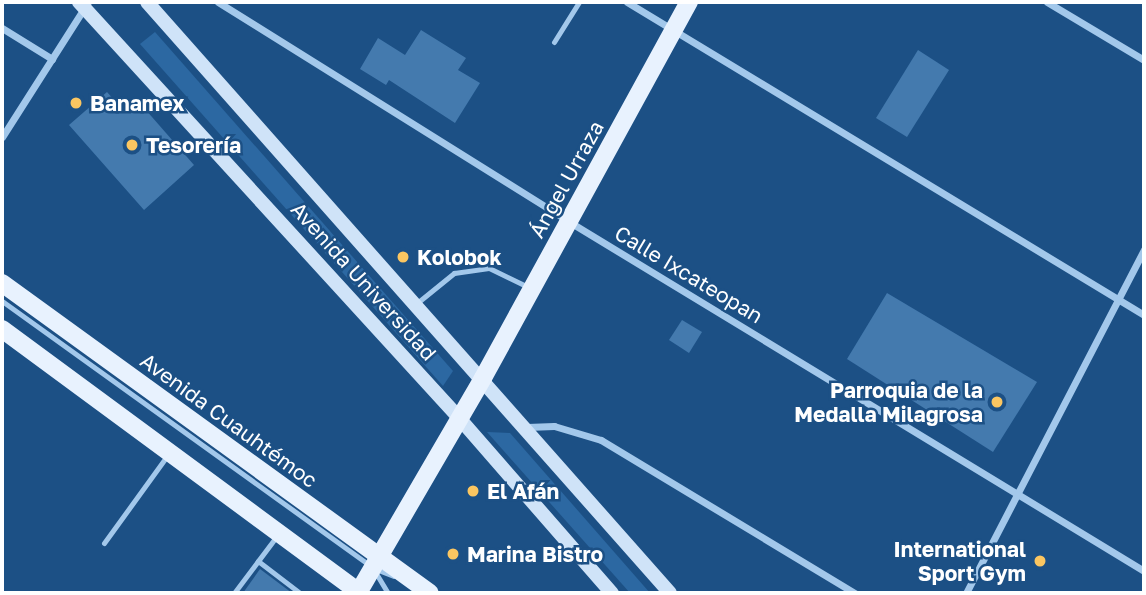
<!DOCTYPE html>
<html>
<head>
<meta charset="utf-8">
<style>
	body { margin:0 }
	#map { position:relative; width:1146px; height:595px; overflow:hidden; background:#1c5085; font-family:"Golos Text",sans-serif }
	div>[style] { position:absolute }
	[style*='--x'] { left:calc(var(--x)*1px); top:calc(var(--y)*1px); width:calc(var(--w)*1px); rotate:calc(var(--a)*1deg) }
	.green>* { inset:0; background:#2c68a2 }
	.building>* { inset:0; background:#447aae }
	.service>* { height:5px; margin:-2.5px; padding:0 2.5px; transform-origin:2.5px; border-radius:2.5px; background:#a3c8eb }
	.minor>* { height:7px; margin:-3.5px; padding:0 3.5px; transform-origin:3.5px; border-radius:3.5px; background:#a3c8eb }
	.secondary>* { height:14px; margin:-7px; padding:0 7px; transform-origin:7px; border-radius:7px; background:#cfe3f8 }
	.primary>* { height:18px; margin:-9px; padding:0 9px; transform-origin:9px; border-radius:9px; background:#e8f2fe }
	.dots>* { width:19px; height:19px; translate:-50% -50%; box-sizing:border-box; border:4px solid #1c5085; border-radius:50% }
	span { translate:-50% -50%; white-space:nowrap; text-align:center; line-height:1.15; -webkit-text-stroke:5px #1c5085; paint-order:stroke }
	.poi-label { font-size:21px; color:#fff; font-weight:700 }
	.left { translate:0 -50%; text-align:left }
	.right { translate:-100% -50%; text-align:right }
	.street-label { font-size:21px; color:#fff }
	.frame { position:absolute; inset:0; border:4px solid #fff; pointer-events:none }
</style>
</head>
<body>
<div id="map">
	<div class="green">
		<i style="clip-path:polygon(155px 32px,453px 371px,443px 386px,140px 44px)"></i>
		<i style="clip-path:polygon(487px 432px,510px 433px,650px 593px,630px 593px)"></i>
	</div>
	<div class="building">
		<i style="clip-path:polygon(421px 30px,466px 58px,458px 70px,480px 83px,455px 123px,389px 80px,386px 85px,360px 69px,378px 38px,405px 55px)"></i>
		<i style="clip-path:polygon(918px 50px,949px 70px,907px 137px,876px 118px)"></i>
		<i style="clip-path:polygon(107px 92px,125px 112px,138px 101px,194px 165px,144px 210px,69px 125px)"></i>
		<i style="clip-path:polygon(887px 293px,1037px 382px,993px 452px,847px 359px)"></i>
		<i style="clip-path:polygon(682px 320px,702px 332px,689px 353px,669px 340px)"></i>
		<i style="clip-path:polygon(260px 569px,292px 593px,243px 593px)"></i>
	</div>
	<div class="service">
		<i style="--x:554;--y:42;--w:47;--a:-58"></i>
		<i style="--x:2;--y:301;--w:457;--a:35.7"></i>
		<i style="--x:373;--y:568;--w:22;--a:21"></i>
		<i style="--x:417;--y:303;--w:48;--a:-39"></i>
		<i style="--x:454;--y:273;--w:35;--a:-8"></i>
		<i style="--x:489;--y:268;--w:43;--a:26"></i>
		<i style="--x:104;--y:543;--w:107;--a:-54.1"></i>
		<i style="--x:258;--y:561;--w:53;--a:37.3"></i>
		<i style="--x:374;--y:570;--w:27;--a:59"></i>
		<i style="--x:234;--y:593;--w:70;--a:-53.1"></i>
	</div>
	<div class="minor">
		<i style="--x:218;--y:2;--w:413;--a:32"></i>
		<i style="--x:568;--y:221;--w:674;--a:31.28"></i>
		<i style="--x:627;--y:2;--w:604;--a:31.19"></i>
		<i style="--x:1047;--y:2;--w:113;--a:30.9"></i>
		<i style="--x:2;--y:28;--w:59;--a:31.8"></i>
		<i style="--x:2;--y:137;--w:160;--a:-57.5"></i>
		<i style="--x:527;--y:427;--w:27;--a:-2"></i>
		<i style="--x:554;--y:426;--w:49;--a:16.6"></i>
		<i style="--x:601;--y:440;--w:297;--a:31.1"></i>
		<i style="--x:966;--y:593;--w:387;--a:-62.6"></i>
	</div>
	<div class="secondary">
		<i style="--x:79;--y:2;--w:565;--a:47.58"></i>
		<i style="--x:460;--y:419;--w:231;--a:48.9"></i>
		<i style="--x:147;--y:2;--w:789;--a:48.49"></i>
	</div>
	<div class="primary">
		<i style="--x:2;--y:283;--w:528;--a:35.92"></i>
		<i style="--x:2;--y:329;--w:445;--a:36.4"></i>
		<i style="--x:358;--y:593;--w:249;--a:-59.8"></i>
		<i style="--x:483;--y:378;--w:429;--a:-61.3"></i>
	</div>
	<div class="dots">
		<i style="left:76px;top:103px;background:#fbc661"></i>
		<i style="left:132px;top:145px;background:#fbc661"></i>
		<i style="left:403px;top:257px;background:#fbc661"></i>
		<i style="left:997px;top:402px;background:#fbc661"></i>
		<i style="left:473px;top:491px;background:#fbc661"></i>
		<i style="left:453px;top:554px;background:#fbc661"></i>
		<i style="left:1040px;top:561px;background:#fbc661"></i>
	</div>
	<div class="poi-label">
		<span class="left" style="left:90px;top:103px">Banamex</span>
		<span class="left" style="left:146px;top:145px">Tesorería</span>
		<span class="left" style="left:417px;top:257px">Kolobok</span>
		<span class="right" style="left:983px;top:402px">Parroquia de la<br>Medalla Milagrosa</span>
		<span class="left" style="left:487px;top:491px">El Afán</span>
		<span class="right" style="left:1026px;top:561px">International<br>Sport Gym</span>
		<span class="left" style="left:467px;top:554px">Marina Bistro</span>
	</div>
	<div class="street-label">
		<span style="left:566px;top:179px;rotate:-61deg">Ángel Urraza</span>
		<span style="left:689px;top:274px;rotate:31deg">Calle Ixcateopan</span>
		<span style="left:364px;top:281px;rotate:48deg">Avenida Universidad</span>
		<span style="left:229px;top:420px;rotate:36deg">Avenida Cuauhtémoc</span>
	</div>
	<div class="frame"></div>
</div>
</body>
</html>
